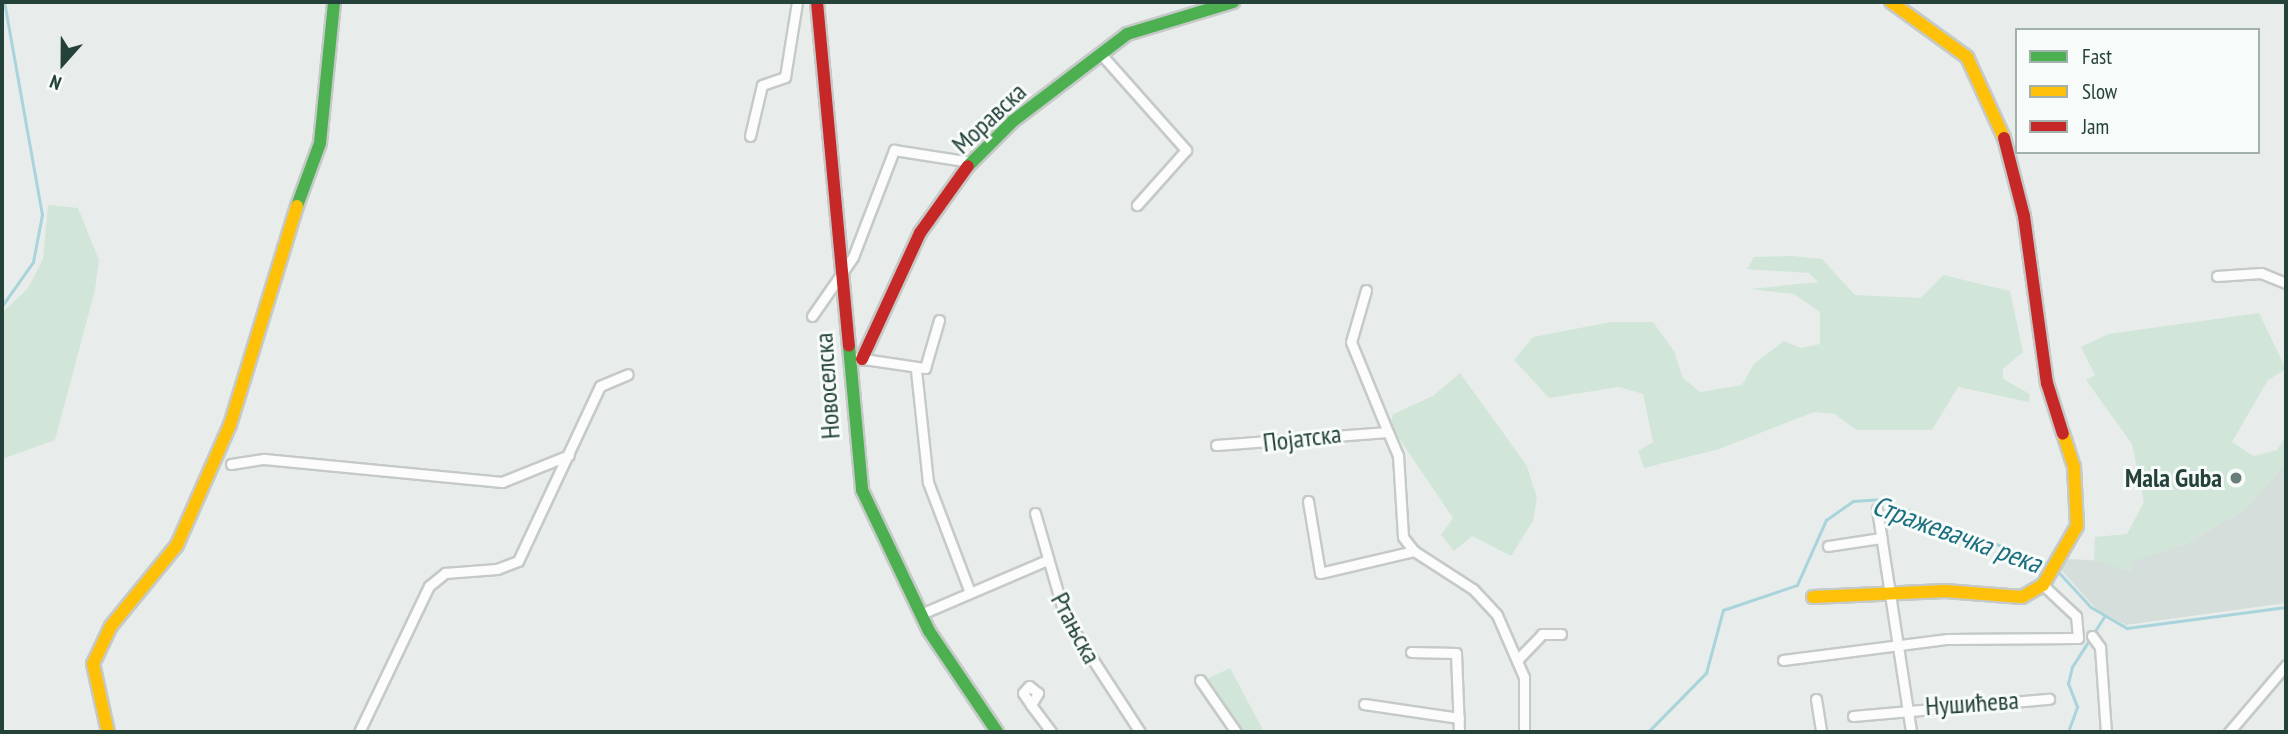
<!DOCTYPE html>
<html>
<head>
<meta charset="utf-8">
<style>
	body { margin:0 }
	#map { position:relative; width:2288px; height:734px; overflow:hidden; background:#e8edeb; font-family:"PT Sans Narrow",sans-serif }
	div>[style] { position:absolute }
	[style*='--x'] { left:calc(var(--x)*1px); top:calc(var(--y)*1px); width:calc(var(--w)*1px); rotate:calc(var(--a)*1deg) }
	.built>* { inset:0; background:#d6dedb }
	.green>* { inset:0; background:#d1e6d8 }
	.stream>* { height:2.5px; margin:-1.25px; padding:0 1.25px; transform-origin:1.25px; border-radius:1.25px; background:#a9d4db }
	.roads { filter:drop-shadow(2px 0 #c5cac8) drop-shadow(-2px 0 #c5cac8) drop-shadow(0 2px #c5cac8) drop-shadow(0 -2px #c5cac8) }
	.street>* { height:9px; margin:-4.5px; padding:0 4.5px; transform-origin:4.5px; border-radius:4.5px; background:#fcfcfc }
	.fast>* { height:12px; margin:-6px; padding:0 6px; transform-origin:6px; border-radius:6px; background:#4caf50 }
	.slow>* { height:12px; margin:-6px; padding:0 6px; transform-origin:6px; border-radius:6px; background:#ffc107 }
	.jam>* { height:12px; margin:-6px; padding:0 6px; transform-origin:6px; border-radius:6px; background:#c62828 }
	.dots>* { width:19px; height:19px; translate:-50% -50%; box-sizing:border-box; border:4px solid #f7fbf9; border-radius:50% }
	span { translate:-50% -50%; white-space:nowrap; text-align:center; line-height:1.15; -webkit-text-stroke:6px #f7fbf9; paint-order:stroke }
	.street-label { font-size:26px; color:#24423a }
	.poi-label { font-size:26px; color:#24423a; font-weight:700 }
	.right { translate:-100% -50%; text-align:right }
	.water-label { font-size:28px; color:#1c6f80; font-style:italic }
	.frame { position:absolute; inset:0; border:4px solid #24423a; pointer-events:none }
	.legend { position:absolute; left:2015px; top:28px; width:245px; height:126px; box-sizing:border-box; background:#f7fbf9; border:2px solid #a3b1ad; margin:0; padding:9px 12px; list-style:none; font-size:21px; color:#24423a }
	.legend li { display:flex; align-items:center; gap:14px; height:35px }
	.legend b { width:35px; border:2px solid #a3b1ad }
	.north { position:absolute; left:28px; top:28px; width:70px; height:70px; -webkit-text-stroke:5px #f7fbf9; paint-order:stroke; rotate:201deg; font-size:19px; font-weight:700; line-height:28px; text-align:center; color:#24423a }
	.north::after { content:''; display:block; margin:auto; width:24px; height:32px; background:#24423a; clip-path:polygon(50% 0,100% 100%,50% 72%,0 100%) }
</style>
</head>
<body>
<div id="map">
	<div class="built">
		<i style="clip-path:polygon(2286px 463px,2286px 603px,2126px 625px,2096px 609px,2061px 570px,2068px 559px,2108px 561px,2132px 571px,2129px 562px,2187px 543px,2244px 510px)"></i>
	</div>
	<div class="green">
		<i style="clip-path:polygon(48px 205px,78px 208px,99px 260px,95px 290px,55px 440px,2px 459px,2px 313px,28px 288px,43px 259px)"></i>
		<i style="clip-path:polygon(1793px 256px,1822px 259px,1855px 295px,1921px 298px,1943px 275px,2010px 291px,2023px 352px,2003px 369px,2003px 379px,2030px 394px,2029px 402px,1958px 387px,1932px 430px,1856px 430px,1835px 414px,1814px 412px,1719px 449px,1644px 468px,1638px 451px,1653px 442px,1643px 394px,1619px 387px,1549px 398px,1514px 360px,1533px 337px,1611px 322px,1653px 322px,1674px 351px,1683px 378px,1700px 392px,1742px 385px,1754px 364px,1784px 341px,1801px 348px,1820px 344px,1820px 312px,1794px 294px,1750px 289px,1818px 282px,1809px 273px,1747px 269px,1754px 257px)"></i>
		<i style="clip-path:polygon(2259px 313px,2286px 369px,2268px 380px,2232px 442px,2254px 456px,2277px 450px,2286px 436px,2286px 463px,2244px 510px,2187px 543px,2130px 562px,2132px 572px,2094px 560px,2095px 537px,2127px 534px,2144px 502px,2132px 444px,2086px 380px,2095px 375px,2081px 347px,2108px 334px)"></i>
		<i style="clip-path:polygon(1460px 373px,1527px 466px,1537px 498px,1533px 521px,1511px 556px,1472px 536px,1454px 551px,1441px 535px,1453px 518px,1390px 425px,1393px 414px,1433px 396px)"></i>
		<i style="clip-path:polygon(1230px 668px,1263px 730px,1265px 732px,1240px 732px,1207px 679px)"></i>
	</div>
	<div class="stream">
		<i style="--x:2;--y:306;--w:54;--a:-54.8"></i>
		<i style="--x:33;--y:262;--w:48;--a:-79.2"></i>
		<i style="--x:42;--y:215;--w:216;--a:-100.1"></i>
		<i style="--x:2056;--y:569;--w:52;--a:47.4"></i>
		<i style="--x:2091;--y:607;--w:42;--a:30.3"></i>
		<i style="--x:2127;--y:628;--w:160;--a:-7.5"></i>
		<i style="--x:1648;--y:732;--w:83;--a:-45.5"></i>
		<i style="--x:1706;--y:673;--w:65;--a:-74.9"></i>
		<i style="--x:1723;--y:610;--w:78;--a:-18.7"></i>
		<i style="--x:1797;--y:585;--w:71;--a:-66"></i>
		<i style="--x:1826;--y:520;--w:33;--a:-35"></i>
		<i style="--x:1853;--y:501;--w:26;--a:-4"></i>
		<i style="--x:1879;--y:499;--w:184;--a:21"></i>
		<i style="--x:2068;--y:732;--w:27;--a:-70"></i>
		<i style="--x:2077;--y:707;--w:25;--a:-111"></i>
		<i style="--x:2068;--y:684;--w:17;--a:-77"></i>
		<i style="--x:2072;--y:667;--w:59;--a:-57.4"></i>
	</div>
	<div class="roads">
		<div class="street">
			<i style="--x:1100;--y:53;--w:130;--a:48.4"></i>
			<i style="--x:1186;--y:150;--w:74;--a:131.7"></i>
			<i style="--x:750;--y:136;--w:52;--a:-76.8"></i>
			<i style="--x:762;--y:85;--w:24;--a:-19"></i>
			<i style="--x:785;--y:77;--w:76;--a:-80.9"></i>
			<i style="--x:2217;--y:276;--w:44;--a:-3.9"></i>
			<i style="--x:2261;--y:273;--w:27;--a:22"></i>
			<i style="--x:1366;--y:290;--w:54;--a:106.1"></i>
			<i style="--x:1351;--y:342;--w:97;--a:67.7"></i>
			<i style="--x:812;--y:316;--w:72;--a:-55.2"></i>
			<i style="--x:853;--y:257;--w:115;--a:-69"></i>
			<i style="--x:894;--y:150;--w:78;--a:8.9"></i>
			<i style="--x:857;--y:358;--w:69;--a:8.4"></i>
			<i style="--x:925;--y:368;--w:50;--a:-73.7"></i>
			<i style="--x:916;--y:370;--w:113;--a:83.9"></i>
			<i style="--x:928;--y:482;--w:116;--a:69.2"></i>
			<i style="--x:1216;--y:445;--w:172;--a:-4.3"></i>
			<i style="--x:1388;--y:432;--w:25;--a:67"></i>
			<i style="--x:1398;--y:455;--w:82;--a:86.5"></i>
			<i style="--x:1403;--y:537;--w:18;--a:52"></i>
			<i style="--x:1414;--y:551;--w:70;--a:32.8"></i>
			<i style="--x:1473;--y:589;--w:35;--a:47"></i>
			<i style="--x:1497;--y:615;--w:68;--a:66.5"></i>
			<i style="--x:1524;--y:677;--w:55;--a:90"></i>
			<i style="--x:231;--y:464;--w:33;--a:-9"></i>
			<i style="--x:264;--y:459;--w:239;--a:5.5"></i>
			<i style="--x:502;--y:482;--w:72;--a:-21.9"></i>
			<i style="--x:1308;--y:501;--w:73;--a:80.5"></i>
			<i style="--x:1320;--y:573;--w:97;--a:-13.2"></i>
			<i style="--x:1877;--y:509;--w:226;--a:81.3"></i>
			<i style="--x:1035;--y:513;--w:108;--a:73.9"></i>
			<i style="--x:1065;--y:617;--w:137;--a:56.9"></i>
			<i style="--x:1828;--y:546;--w:54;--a:-8.6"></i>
			<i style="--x:921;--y:614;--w:137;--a:-23.2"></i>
			<i style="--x:2092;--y:636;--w:14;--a:54"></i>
			<i style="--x:2100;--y:647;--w:85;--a:86"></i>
			<i style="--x:1411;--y:652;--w:45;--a:1.3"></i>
			<i style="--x:1456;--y:653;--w:79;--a:87.8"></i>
			<i style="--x:1519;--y:658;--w:33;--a:-46"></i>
			<i style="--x:1542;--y:634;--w:19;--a:0"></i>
			<i style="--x:1783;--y:660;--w:166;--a:-7.3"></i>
			<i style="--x:1948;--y:639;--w:130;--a:-0.4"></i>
			<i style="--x:2078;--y:638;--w:22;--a:-95"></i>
			<i style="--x:2076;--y:616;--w:45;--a:-136.8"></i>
			<i style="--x:1200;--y:680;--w:63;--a:55.3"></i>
			<i style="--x:1816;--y:699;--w:33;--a:81"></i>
			<i style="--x:1364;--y:704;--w:96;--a:8.4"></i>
			<i style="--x:1031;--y:705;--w:14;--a:-60"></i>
			<i style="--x:1038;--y:693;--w:11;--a:-142"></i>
			<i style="--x:1029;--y:686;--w:9;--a:131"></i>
			<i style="--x:1023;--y:693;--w:14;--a:56"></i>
			<i style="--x:1031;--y:705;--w:34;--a:53"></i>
			<i style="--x:1853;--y:716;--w:197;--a:-5"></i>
			<i style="--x:359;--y:732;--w:162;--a:-64.4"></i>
			<i style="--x:429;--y:586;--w:21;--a:-39"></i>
			<i style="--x:445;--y:573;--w:52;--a:-4.4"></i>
			<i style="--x:497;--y:569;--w:22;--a:-21"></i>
			<i style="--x:518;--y:561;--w:193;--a:-64.9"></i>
			<i style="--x:600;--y:386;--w:30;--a:-23"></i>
			<i style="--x:2229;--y:732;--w:88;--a:-49.6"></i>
		</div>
		<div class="fast">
			<i style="--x:968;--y:166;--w:64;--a:-45"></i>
			<i style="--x:1013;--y:121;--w:143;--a:-37.3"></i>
			<i style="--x:1127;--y:34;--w:111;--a:-16.8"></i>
			<i style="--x:297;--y:206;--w:67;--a:-69.9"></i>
			<i style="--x:320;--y:143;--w:142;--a:-84.3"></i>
			<i style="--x:849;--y:346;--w:145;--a:84.8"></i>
			<i style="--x:862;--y:490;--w:156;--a:64.6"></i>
			<i style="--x:929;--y:631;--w:122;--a:56"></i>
		</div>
		<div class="slow">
			<i style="--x:1891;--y:2;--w:94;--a:35.9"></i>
			<i style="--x:1967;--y:57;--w:89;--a:65.4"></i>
			<i style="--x:1813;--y:597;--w:132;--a:-2.6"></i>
			<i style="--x:1945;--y:591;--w:77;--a:4.5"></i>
			<i style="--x:2022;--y:597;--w:24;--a:-30"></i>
			<i style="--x:2043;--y:585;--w:68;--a:-60"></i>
			<i style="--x:2077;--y:526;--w:59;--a:-92.9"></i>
			<i style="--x:2074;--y:467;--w:35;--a:-108"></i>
			<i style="--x:108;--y:732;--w:70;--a:-102.4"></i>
			<i style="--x:93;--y:664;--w:42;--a:-64.7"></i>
			<i style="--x:111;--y:626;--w:104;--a:-50.8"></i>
			<i style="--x:177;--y:545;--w:131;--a:-66.2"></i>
			<i style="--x:230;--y:425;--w:229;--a:-73"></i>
		</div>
		<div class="jam">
			<i style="--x:817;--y:2;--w:345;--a:84.7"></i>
			<i style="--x:2004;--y:138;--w:81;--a:75.6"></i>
			<i style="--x:2024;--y:216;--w:169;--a:82.2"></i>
			<i style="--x:2047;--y:383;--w:53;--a:72.6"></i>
			<i style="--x:862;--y:359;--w:139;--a:-65.3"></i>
			<i style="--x:920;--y:233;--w:82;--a:-54.4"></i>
		</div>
	</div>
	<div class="dots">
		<i style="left:2236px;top:478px;background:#697e78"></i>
	</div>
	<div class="street-label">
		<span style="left:989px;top:118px;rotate:-43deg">Моравска</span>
		<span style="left:827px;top:386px;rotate:-94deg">Новоселска</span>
		<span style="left:1302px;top:438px;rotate:-7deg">Појатска</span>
		<span style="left:1076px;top:628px;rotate:62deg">Ртањска</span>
		<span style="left:1972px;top:703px;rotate:-4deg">Нушићева</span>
	</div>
	<div class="poi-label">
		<span class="right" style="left:2222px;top:478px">Mala Guba</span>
	</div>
	<div class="water-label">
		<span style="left:1957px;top:534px;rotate:20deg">Стражевачка река</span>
	</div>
	<div class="frame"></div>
	<ul class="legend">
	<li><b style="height:9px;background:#4caf50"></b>Fast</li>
	<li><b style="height:9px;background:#ffc107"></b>Slow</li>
	<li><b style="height:9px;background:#c62828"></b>Jam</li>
	</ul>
	<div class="north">N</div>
</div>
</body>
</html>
